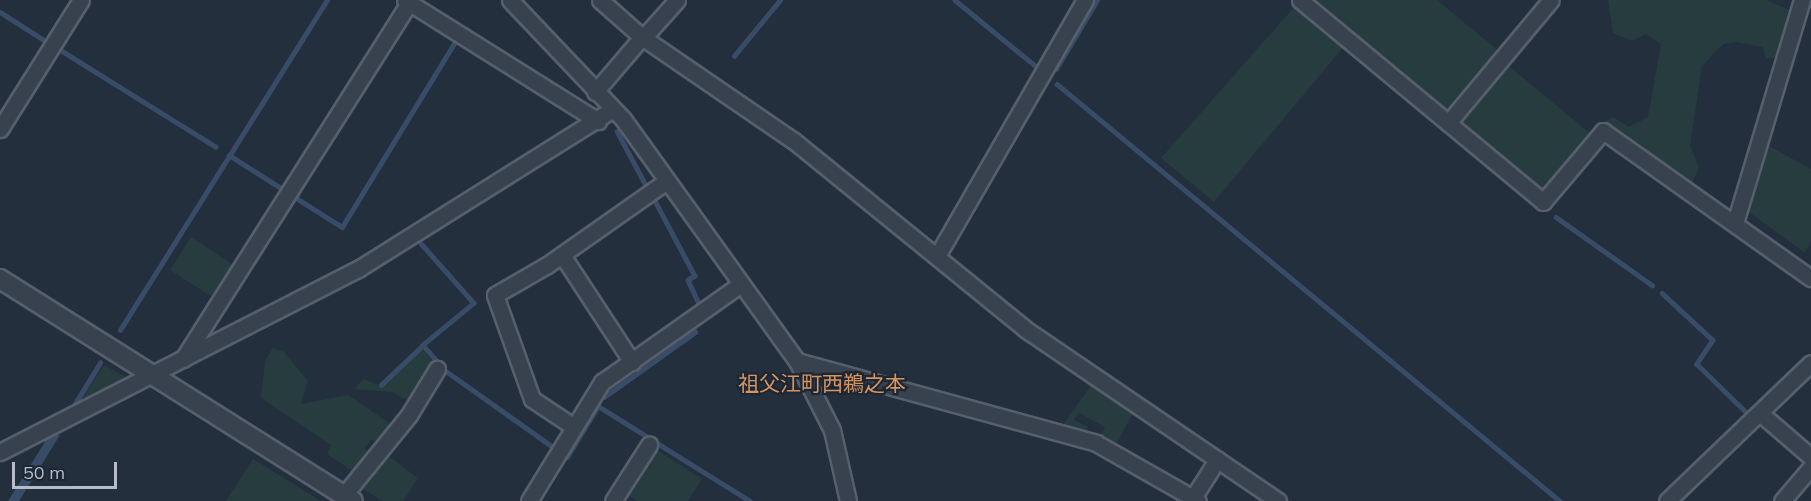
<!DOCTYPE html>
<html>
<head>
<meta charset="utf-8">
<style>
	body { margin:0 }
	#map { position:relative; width:1811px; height:501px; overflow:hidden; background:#242f3e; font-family:Mulish,"Noto Sans JP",sans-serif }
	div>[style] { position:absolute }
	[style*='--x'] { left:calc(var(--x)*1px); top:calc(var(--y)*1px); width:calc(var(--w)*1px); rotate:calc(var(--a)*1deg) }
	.green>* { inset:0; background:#263c3f }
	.water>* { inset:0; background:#394c67 }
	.stream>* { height:4.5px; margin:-2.25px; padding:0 2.25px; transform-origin:2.25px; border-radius:2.25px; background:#394c67 }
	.roads { filter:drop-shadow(2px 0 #565f6c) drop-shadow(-2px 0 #565f6c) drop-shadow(0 2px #565f6c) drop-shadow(0 -2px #565f6c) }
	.minor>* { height:15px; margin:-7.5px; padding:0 7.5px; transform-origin:7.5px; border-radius:7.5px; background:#38414e }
	.tertiary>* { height:18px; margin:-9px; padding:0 9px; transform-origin:9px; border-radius:9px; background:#38414e }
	span { translate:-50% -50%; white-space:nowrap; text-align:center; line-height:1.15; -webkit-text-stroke:4.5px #1d2633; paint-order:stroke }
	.quarter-label { font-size:21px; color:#d59563 }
	.scale { position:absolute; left:12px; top:462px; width:105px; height:27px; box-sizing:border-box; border:3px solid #b4bcc9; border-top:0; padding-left:8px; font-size:18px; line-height:21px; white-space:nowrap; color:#b4bcc9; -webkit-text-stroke:4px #1d2633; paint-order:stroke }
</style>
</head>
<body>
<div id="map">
	<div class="green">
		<i style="clip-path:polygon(1309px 0,1437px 0,1502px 54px,1448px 115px)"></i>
		<i style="clip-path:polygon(1608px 0,1766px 0,1792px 11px,1778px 58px,1766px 58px,1763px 47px,1736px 42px,1723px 44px,1702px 66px,1690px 146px,1699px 167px,1691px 187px,1603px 123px,1613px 117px,1629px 127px,1648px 117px,1661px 44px,1646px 34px,1632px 41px,1613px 33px)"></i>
		<i style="clip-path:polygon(1297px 4px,1346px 44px,1214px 202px,1161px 158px)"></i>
		<i style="clip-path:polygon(1505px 63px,1592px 135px,1541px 193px,1456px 123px)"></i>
		<i style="clip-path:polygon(1765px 144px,1811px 169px,1811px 240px,1805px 253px,1749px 212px)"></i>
		<i style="clip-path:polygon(191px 237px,238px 268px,217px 300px,170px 270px)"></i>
		<i style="clip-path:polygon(273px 348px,284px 352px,308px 381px,301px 404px,348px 395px,392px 425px,379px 445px,372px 439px,364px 448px,371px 454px,354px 472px,327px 454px,331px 445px,261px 398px,265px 361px)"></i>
		<i style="clip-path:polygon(422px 349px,432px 361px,431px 369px,410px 402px,392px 392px,355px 389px,363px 379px,383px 387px)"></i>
		<i style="clip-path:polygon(104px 365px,135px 382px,77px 407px)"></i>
		<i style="clip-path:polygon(1092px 384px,1134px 411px,1115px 446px,1099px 439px,1105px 427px,1079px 413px,1074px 420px,1088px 427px,1085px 434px,1063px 425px)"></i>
		<i style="clip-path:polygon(652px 447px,702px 479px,688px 501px,637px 501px,623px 491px)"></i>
		<i style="clip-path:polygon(383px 452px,418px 478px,403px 501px,383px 501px,356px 485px)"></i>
		<i style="clip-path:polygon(253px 459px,321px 501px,226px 501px)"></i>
	</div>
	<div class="water">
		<i style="clip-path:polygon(50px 434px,60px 435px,19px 501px,8px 501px)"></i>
	</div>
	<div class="stream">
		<i style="--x:955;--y:0;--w:106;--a:39.3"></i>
		<i style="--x:0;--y:12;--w:52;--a:32.5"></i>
		<i style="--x:62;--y:51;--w:181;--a:31.9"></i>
		<i style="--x:734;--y:56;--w:72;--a:-50.6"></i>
		<i style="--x:1056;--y:69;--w:80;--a:-59.3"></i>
		<i style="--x:1057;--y:84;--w:653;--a:39.66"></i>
		<i style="--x:617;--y:131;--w:66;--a:61.9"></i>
		<i style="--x:229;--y:155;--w:67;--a:32.3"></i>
		<i style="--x:293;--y:196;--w:58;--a:32.3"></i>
		<i style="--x:653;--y:197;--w:89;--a:62"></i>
		<i style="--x:695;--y:276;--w:8;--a:150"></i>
		<i style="--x:688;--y:280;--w:29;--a:65"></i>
		<i style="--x:1556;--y:217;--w:118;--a:35.3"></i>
		<i style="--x:342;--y:227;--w:219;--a:-58.6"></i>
		<i style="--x:418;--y:240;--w:84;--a:48.4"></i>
		<i style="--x:474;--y:303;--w:66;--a:140.5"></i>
		<i style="--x:423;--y:345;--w:35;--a:49"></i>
		<i style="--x:446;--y:371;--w:131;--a:35.4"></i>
		<i style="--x:1662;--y:293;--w:69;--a:42.7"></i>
		<i style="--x:1713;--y:340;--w:29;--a:124"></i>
		<i style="--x:1697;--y:364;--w:71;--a:44.4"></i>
		<i style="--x:120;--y:330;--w:390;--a:-57.9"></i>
		<i style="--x:381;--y:385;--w:58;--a:-43.6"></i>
		<i style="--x:604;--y:397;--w:112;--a:-35.5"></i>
		<i style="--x:73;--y:407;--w:52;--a:-58.5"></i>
		<i style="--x:657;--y:443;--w:110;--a:31.9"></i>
		<i style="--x:567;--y:457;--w:60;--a:-58.7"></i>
		<i style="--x:598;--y:406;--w:59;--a:31.8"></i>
	</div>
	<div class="roads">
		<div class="minor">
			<i style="--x:405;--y:0;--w:228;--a:32.1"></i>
			<i style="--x:510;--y:0;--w:164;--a:46.5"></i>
			<i style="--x:623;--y:119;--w:298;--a:54.3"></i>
			<i style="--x:797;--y:361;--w:77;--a:63.1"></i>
			<i style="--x:832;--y:430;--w:73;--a:77.3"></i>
			<i style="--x:600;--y:0;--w:56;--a:41.4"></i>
			<i style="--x:642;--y:37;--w:184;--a:34.4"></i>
			<i style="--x:794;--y:141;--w:298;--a:39.1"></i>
			<i style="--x:1025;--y:329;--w:306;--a:34.2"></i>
			<i style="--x:1300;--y:0;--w:316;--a:39.7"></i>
			<i style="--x:1543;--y:202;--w:93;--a:-49.8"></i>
			<i style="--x:1603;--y:131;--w:255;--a:35.3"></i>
			<i style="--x:643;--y:38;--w:51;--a:-48.2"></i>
			<i style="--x:595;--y:92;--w:72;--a:-49.5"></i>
			<i style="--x:1448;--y:123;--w:160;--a:-50.1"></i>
			<i style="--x:0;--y:129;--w:152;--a:-57.9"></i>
			<i style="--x:1735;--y:223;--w:233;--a:-73.3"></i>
			<i style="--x:562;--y:255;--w:128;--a:56.8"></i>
			<i style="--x:937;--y:256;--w:296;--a:-60"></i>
			<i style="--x:183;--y:359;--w:422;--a:-57.6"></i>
			<i style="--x:797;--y:361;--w:310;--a:15.3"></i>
			<i style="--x:1096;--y:443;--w:117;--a:29.6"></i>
			<i style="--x:1760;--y:413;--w:67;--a:40.8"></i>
			<i style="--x:574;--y:427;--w:50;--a:-146.3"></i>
			<i style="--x:532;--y:399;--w:110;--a:-109.6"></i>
			<i style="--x:495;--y:295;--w:60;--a:-30"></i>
			<i style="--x:547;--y:265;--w:144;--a:-35.1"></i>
			<i style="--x:0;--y:452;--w:402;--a:-27.1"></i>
			<i style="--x:358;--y:269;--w:299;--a:-32.1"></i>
			<i style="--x:344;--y:495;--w:103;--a:-50.9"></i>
			<i style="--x:409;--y:415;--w:54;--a:-58.7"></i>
			<i style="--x:529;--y:501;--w:140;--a:-58.5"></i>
			<i style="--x:602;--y:382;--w:170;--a:-35.2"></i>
			<i style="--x:613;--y:501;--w:67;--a:-57.3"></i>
			<i style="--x:1191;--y:501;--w:49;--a:-57.6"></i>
			<i style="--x:1667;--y:501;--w:199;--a:-43.8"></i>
			<i style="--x:1782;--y:501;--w:45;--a:-49.5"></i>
		</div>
		<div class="tertiary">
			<i style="--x:0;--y:279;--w:417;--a:32.2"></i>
		</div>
	</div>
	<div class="quarter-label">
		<span style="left:822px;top:383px">祖父江町西鵜之本</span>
	</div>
	<div class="scale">50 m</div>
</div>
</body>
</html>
